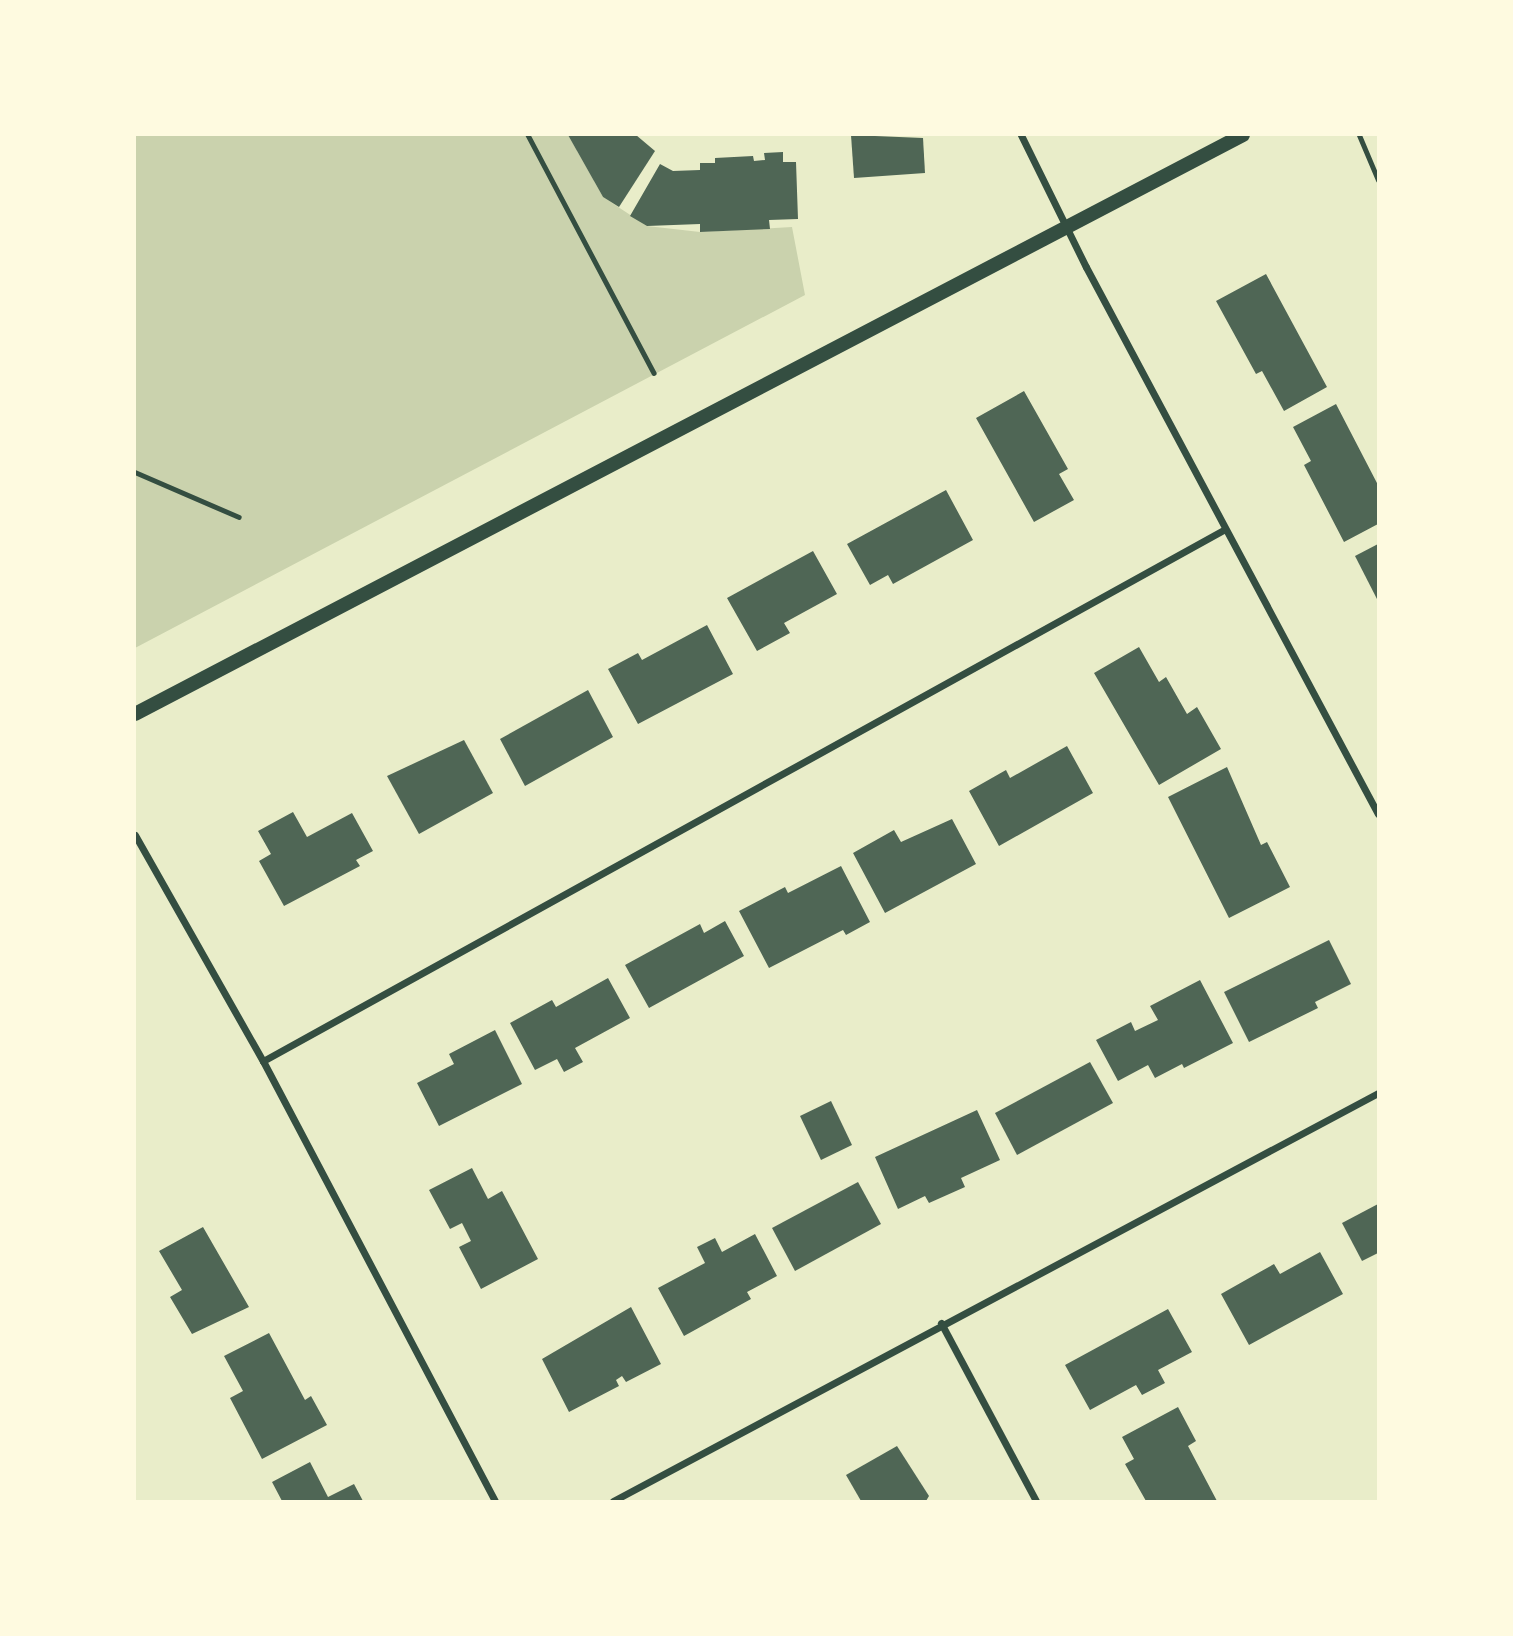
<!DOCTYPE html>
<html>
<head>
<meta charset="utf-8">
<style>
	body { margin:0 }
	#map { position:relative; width:1513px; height:1636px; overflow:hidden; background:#e9edc9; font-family:"Asap Condensed",sans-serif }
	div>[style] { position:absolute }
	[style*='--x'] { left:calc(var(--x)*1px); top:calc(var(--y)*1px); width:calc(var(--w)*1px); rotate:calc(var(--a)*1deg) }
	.green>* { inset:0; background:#cad2ad }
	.building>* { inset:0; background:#4f6655 }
	.path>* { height:4.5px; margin:-2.25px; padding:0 2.25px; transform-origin:2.25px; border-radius:2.25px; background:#344e41 }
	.service>* { height:5px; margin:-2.5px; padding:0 2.5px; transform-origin:2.5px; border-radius:2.5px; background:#344e41 }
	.minor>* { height:7px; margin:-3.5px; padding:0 3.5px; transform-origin:3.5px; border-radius:3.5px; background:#344e41 }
	.secondary>* { height:14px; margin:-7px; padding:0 7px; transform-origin:7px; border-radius:7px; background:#344e41 }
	span { translate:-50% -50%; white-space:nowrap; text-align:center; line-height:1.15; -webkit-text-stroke:5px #fefae0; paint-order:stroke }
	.frame { position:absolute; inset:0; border:136px solid #fefae0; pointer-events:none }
</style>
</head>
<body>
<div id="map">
	<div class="green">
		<i style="clip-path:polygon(135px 135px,568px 135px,603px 197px,647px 226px,700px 232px,792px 227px,805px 295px,135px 648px)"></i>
	</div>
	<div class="building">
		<i style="clip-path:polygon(568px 135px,636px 135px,655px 151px,619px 207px,603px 197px)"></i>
		<i style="clip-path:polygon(851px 135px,923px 138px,925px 173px,854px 178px)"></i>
		<i style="clip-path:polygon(783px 152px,783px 162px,796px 162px,798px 219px,769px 220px,770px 229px,700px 232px,700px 224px,647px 226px,630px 216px,660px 164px,673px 171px,700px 170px,700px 163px,715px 163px,715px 158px,753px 156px,754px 161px,765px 160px,764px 153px)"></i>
		<i style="clip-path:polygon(1266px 274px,1327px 387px,1284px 411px,1262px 371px,1256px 374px,1216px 301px)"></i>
		<i style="clip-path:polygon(1024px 391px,1068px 469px,1059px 474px,1074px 500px,1034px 522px,976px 418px)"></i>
		<i style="clip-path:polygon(1336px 404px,1378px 485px,1378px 524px,1344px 542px,1304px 465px,1311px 461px,1293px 427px)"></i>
		<i style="clip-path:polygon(946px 490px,973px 540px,893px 584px,888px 575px,870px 585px,847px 544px)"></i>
		<i style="clip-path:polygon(1378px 544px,1378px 601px,1355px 556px)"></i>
		<i style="clip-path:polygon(813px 551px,837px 594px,784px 623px,790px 633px,757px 651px,727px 598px)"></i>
		<i style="clip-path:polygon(707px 625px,733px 674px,638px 724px,608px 669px,638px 653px,642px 660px)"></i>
		<i style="clip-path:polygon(1139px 647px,1159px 682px,1166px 677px,1187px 714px,1197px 707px,1221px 749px,1159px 785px,1094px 673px)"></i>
		<i style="clip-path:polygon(588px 690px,613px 737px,525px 786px,500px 739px)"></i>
		<i style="clip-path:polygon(464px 740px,493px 793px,419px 834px,387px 776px)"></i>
		<i style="clip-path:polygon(1067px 746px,1093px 793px,999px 846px,969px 791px,1006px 770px,1010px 778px)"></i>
		<i style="clip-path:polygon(1227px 767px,1261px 845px,1267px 842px,1290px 887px,1229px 918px,1168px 797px)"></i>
		<i style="clip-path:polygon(293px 812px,307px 837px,352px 813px,373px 851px,356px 860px,360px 866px,284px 906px,259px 861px,271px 854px,258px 831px)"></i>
		<i style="clip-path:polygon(952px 819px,976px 864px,885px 913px,853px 853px,894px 830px,901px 842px)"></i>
		<i style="clip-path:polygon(841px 866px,870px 922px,846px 935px,843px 930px,769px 968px,739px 911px,785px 887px,788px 893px)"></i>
		<i style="clip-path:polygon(725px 921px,744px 956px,649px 1008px,625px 965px,700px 924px,704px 933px)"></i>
		<i style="clip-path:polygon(1329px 940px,1351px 984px,1315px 1002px,1318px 1008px,1249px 1042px,1224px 992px)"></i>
		<i style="clip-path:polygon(608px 978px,630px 1018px,575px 1048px,583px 1062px,564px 1072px,557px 1059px,535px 1070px,510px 1023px,552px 1000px,556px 1007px)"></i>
		<i style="clip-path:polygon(1200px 980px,1233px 1043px,1184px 1068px,1182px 1064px,1155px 1078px,1148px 1065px,1118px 1081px,1096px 1040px,1131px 1022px,1135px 1031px,1158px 1020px,1150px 1006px)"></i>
		<i style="clip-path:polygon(495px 1030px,522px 1084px,439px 1126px,417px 1083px,454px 1064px,449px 1054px)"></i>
		<i style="clip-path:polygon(1090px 1062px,1113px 1103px,1017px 1155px,995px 1113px)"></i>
		<i style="clip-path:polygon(831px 1101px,852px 1145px,821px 1160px,800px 1116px)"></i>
		<i style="clip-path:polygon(977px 1110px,1000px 1160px,961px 1178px,965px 1187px,929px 1203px,925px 1196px,898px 1209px,875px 1157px)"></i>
		<i style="clip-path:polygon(472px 1168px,488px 1199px,502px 1191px,538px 1259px,481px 1289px,459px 1247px,471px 1241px,462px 1223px,450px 1229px,429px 1190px)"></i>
		<i style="clip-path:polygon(858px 1182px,881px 1224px,795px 1271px,772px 1228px)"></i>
		<i style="clip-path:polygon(1378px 1204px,1378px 1253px,1362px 1261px,1342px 1223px)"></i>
		<i style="clip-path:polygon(203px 1227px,249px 1307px,192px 1334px,170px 1297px,182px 1290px,159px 1251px)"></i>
		<i style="clip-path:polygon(755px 1234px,777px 1276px,747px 1292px,751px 1299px,684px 1336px,658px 1288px,705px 1263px,697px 1247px,715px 1238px,722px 1252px)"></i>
		<i style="clip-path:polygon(1320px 1252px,1343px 1294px,1249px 1345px,1221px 1294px,1274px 1264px,1280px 1274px)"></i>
		<i style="clip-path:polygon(631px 1307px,661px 1364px,626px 1382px,622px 1376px,616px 1380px,619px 1386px,569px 1412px,542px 1359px)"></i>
		<i style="clip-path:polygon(1168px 1309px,1192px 1352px,1158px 1370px,1165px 1383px,1142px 1395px,1136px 1385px,1090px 1410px,1065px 1365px)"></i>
		<i style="clip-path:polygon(269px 1333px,305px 1400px,311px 1396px,327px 1425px,262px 1459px,230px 1398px,243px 1391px,224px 1356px)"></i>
		<i style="clip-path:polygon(1178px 1407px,1196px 1441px,1188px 1446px,1217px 1501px,1146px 1501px,1125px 1464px,1134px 1459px,1122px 1437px)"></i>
		<i style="clip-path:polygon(897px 1446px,929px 1496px,926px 1501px,861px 1501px,846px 1475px)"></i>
		<i style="clip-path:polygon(310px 1462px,328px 1497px,354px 1484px,363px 1501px,282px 1501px,272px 1482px)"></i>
	</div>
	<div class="path">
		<i style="--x:528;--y:135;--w:269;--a:62.1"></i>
		<i style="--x:135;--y:472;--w:113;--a:23.4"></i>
	</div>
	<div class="service">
		<i style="--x:1359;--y:135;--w:49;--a:67.1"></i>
	</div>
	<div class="minor">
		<i style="--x:1021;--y:135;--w:147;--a:63.8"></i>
		<i style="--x:1086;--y:267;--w:620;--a:61.91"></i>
		<i style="--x:135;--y:835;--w:260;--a:60.5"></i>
		<i style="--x:263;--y:1061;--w:497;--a:62.2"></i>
		<i style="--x:263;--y:1061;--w:1099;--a:-28.94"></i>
		<i style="--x:941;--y:1323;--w:202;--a:61.9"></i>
		<i style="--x:613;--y:1501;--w:867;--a:-28.07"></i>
	</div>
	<div class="secondary">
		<i style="--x:135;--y:714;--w:1250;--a:-27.59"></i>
	</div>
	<div class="frame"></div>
</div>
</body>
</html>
